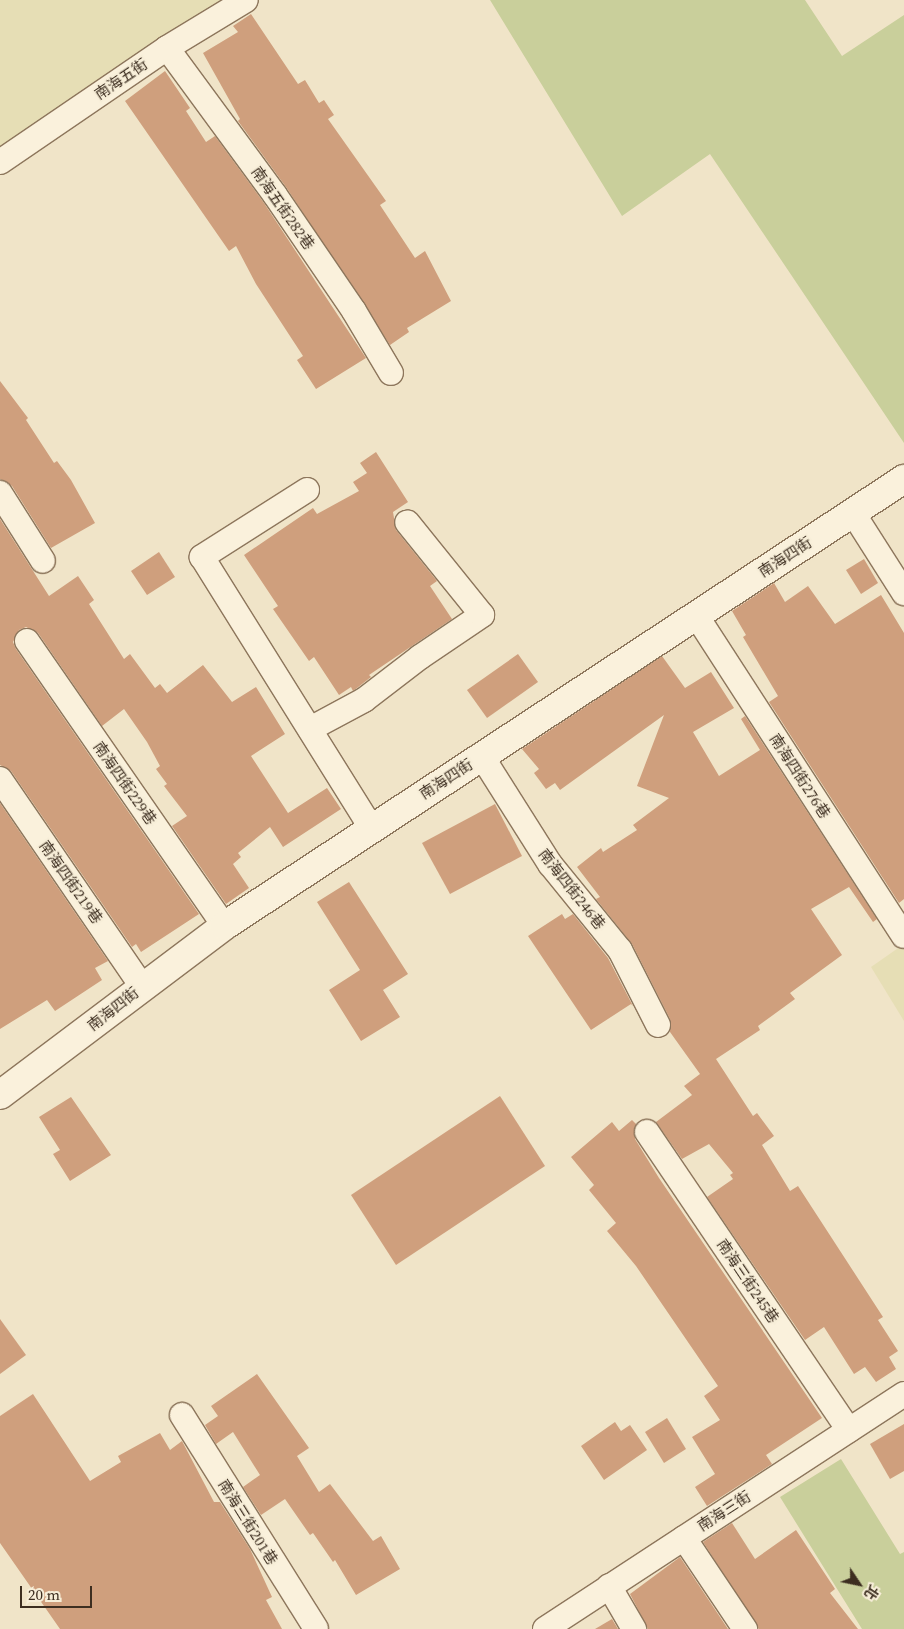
<!DOCTYPE html>
<html>
<head>
<meta charset="utf-8">
<style>
	body { margin:0 }
	#map { position:relative; width:904px; height:1629px; overflow:hidden; background:#f0e4c8; font-family:"Source Serif 4","Noto Sans TC",serif }
	div>[style] { position:absolute }
	[style*='--x'] { left:calc(var(--x)*1px); top:calc(var(--y)*1px); width:calc(var(--w)*1px); rotate:calc(var(--a)*1deg) }
	.farmland>* { inset:0; background:#e6deb5 }
	.green>* { inset:0; background:#c9cf9b }
	.building>* { inset:0; background:#cf9f7d }
	.roads { filter:drop-shadow(1px 0 #8d765c) drop-shadow(-1px 0 #8d765c) drop-shadow(0 1px #8d765c) drop-shadow(0 -1px #8d765c) }
	.street>* { height:24px; margin:-12px; padding:0 12px; transform-origin:12px; border-radius:12px; background:#faf1dc }
	.secondary>* { height:28px; margin:-14px; padding:0 14px; transform-origin:14px; border-radius:14px; background:#faf1dc }
	span { translate:-50% -50%; white-space:nowrap; text-align:center; line-height:1.15; -webkit-text-stroke:4px #f7eed8; paint-order:stroke }
	.street-label { font-size:15px; color:#3d2e20 }
	.north { position:absolute; left:834px; top:1559px; width:50px; height:50px; -webkit-text-stroke:4px #f7eed8; paint-order:stroke; rotate:124deg; font-size:14px; font-weight:700; line-height:20px; text-align:center; color:#3d2e20 }
	.north::after { content:''; display:block; margin:auto; width:18px; height:22px; background:#3d2e20; clip-path:polygon(50% 0,100% 100%,50% 72%,0 100%) }
	.scale { position:absolute; left:20px; top:1586px; width:72px; height:22px; box-sizing:border-box; border:2px solid #3d2e20; border-top:0; padding-left:6px; font-size:15px; line-height:18px; white-space:nowrap; color:#3d2e20; -webkit-text-stroke:4px #f7eed8; paint-order:stroke }
</style>
</head>
<body>
<div id="map">
	<div class="farmland">
		<i style="clip-path:polygon(0 0,221px 0,0 147px)"></i>
		<i style="clip-path:polygon(904px 944px,904px 1021px,871px 967px)"></i>
	</div>
	<div class="green">
		<i style="clip-path:polygon(490px 0,805px 0,842px 56px,904px 15px,904px 443px,710px 154px,622px 216px)"></i>
		<i style="clip-path:polygon(841px 1459px,900px 1554px,904px 1552px,904px 1629px,862px 1629px,780px 1497px)"></i>
	</div>
	<div class="building">
		<i style="clip-path:polygon(251px 14px,298px 84px,305px 80px,319px 103px,324px 100px,334px 115px,328px 119px,386px 201px,380px 205px,415px 258px,425px 251px,451px 301px,407px 328px,409px 332px,390px 345px,286px 187px,238px 121px,240px 119px,203px 53px,238px 32px,233px 26px)"></i>
		<i style="clip-path:polygon(165px 71px,190px 108px,186px 111px,206px 142px,215px 136px,264px 203px,366px 358px,316px 389px,297px 360px,303px 356px,256px 284px,236px 246px,229px 251px,125px 101px)"></i>
		<i style="clip-path:polygon(0 381px,28px 418px,26px 420px,54px 463px,57px 461px,71px 480px,95px 523px,51px 548px,12px 486px,0 479px)"></i>
		<i style="clip-path:polygon(376px 452px,408px 502px,393px 512px,396px 530px,437px 581px,430px 586px,452px 619px,369px 675px,371px 677px,357px 688px,353px 691px,351px 687px,339px 695px,314px 657px,309px 661px,273px 609px,278px 606px,244px 555px,313px 508px,317px 514px,359px 491px,353px 482px,367px 473px,360px 463px)"></i>
		<i style="clip-path:polygon(0 519px,49px 596px,78px 576px,94px 600px,89px 604px,124px 659px,130px 654px,155px 688px,160px 684px,167px 693px,203px 665px,232px 702px,256px 687px,285px 734px,251px 756px,288px 813px,327px 788px,341px 809px,283px 847px,270px 827px,238px 853px,241px 857px,233px 864px,249px 888px,226px 904px,172px 826px,187px 816px,164px 786px,167px 784px,156px 769px,160px 766px,147px 742px,124px 709px,102px 726px,38px 633px,26px 627px,19px 630px,13px 642px,16px 649px,199px 914px,141px 952px,136px 944px,132px 947px,11px 771px,0 765px)"></i>
		<i style="clip-path:polygon(159px 552px,175px 577px,147px 595px,131px 571px)"></i>
		<i style="clip-path:polygon(864px 559px,878px 583px,861px 594px,846px 570px)"></i>
		<i style="clip-path:polygon(774px 583px,785px 602px,808px 586px,835px 624px,881px 595px,904px 633px,904px 899px,899px 903px,769px 702px,778px 696px,743px 637px,746px 635px,732px 611px)"></i>
		<i style="clip-path:polygon(518px 654px,538px 682px,487px 718px,467px 690px)"></i>
		<i style="clip-path:polygon(662px 656px,685px 688px,711px 672px,734px 708px,693px 732px,719px 776px,760px 750px,741px 719px,745px 716px,877px 919px,873px 922px,849px 887px,811px 909px,842px 955px,790px 993px,795px 999px,758px 1026px,760px 1030px,716px 1059px,753px 1116px,757px 1113px,774px 1136px,762px 1145px,790px 1191px,798px 1186px,883px 1317px,878px 1320px,898px 1351px,889px 1357px,896px 1369px,876px 1382px,865px 1367px,854px 1374px,824px 1327px,805px 1340px,707px 1197px,733px 1179px,730px 1175px,733px 1173px,709px 1144px,682px 1159px,656px 1122px,692px 1095px,684px 1086px,700px 1074px,670px 1032px,670px 1019px,632px 944px,596px 899px,600px 897px,577px 867px,601px 848px,603px 852px,637px 830px,633px 825px,669px 798px,637px 786px,664px 715px,560px 790px,555px 783px,546px 789px,534px 773px,539px 769px,522px 749px)"></i>
		<i style="clip-path:polygon(0 803px,108px 961px,95px 968px,102px 980px,55px 1011px,47px 1000px,0 1029px)"></i>
		<i style="clip-path:polygon(495px 804px,522px 856px,450px 894px,422px 843px)"></i>
		<i style="clip-path:polygon(349px 882px,408px 974px,383px 990px,400px 1017px,361px 1041px,329px 990px,360px 970px,317px 902px)"></i>
		<i style="clip-path:polygon(562px 914px,565px 919px,573px 914px,608px 958px,633px 1006px,631px 1004px,591px 1030px,528px 936px)"></i>
		<i style="clip-path:polygon(500px 1096px,545px 1166px,396px 1265px,351px 1195px)"></i>
		<i style="clip-path:polygon(71px 1097px,111px 1155px,70px 1181px,53px 1154px,60px 1150px,39px 1117px)"></i>
		<i style="clip-path:polygon(632px 1120px,636px 1124px,635px 1139px,659px 1178px,822px 1418px,766px 1455px,772px 1464px,707px 1506px,695px 1487px,715px 1474px,692px 1437px,720px 1420px,704px 1396px,718px 1386px,636px 1266px,607px 1231px,616px 1223px,589px 1190px,594px 1185px,571px 1157px,612px 1122px,619px 1131px)"></i>
		<i style="clip-path:polygon(0 1319px,26px 1355px,0 1374px)"></i>
		<i style="clip-path:polygon(257px 1374px,309px 1448px,297px 1456px,319px 1492px,330px 1484px,373px 1541px,381px 1536px,400px 1569px,356px 1595px,335px 1560px,333px 1562px,313px 1533px,310px 1535px,285px 1499px,261px 1515px,243px 1487px,260px 1475px,233px 1432px,216px 1444px,205px 1425px,218px 1416px,211px 1406px)"></i>
		<i style="clip-path:polygon(33px 1394px,90px 1481px,121px 1462px,118px 1456px,160px 1433px,170px 1450px,182px 1441px,214px 1502px,220px 1502px,250px 1549px,272px 1597px,266px 1600px,282px 1629px,60px 1629px,0 1543px,0 1416px)"></i>
		<i style="clip-path:polygon(667px 1418px,686px 1449px,664px 1463px,645px 1432px)"></i>
		<i style="clip-path:polygon(615px 1422px,621px 1431px,630px 1425px,647px 1450px,604px 1480px,581px 1446px)"></i>
		<i style="clip-path:polygon(904px 1424px,904px 1471px,890px 1479px,870px 1444px)"></i>
		<i style="clip-path:polygon(732px 1523px,755px 1559px,796px 1530px,835px 1589px,830px 1593px,858px 1629px,759px 1629px,703px 1542px)"></i>
		<i style="clip-path:polygon(680px 1557px,728px 1629px,648px 1629px,630px 1594px)"></i>
		<i style="clip-path:polygon(612px 1619px,618px 1629px,595px 1629px)"></i>
	</div>
	<div class="roads">
		<div class="street">
			<i style="--x:167;--y:48;--w:182;--a:53.7"></i>
			<i style="--x:275;--y:195;--w:140;--a:55.7"></i>
			<i style="--x:354;--y:311;--w:72;--a:59.2"></i>
			<i style="--x:0;--y:162;--w:202;--a:-34.3"></i>
			<i style="--x:167;--y:48;--w:92;--a:-31.3"></i>
			<i style="--x:307;--y:490;--w:125;--a:147.5"></i>
			<i style="--x:202;--y:557;--w:319;--a:58"></i>
			<i style="--x:0;--y:493;--w:80;--a:57.7"></i>
			<i style="--x:853;--y:513;--w:95;--a:57.5"></i>
			<i style="--x:696;--y:615;--w:382;--a:57.1"></i>
			<i style="--x:27;--y:641;--w:346;--a:55.3"></i>
			<i style="--x:310;--y:729;--w:61;--a:-28.2"></i>
			<i style="--x:364;--y:700;--w:71;--a:-37.5"></i>
			<i style="--x:420;--y:657;--w:75;--a:-34.1"></i>
			<i style="--x:482;--y:615;--w:119;--a:-128.9"></i>
			<i style="--x:481;--y:755;--w:129;--a:57.7"></i>
			<i style="--x:550;--y:864;--w:111;--a:50.9"></i>
			<i style="--x:620;--y:950;--w:84;--a:63.1"></i>
			<i style="--x:0;--y:779;--w:251;--a:55.6"></i>
			<i style="--x:647;--y:1132;--w:360;--a:55.9"></i>
			<i style="--x:182;--y:1415;--w:252;--a:57.9"></i>
			<i style="--x:684;--y:1538;--w:110;--a:56.2"></i>
			<i style="--x:609;--y:1586;--w:50;--a:59.8"></i>
			<i style="--x:545;--y:1629;--w:429;--a:-33.2"></i>
		</div>
		<div class="secondary">
			<i style="--x:0;--y:1095;--w:281;--a:-37"></i>
			<i style="--x:224;--y:926;--w:814;--a:-33.32"></i>
		</div>
	</div>
	<div class="street-label">
		<span style="left:121px;top:79px;rotate:-34deg">南海五街</span>
		<span style="left:283px;top:208px;rotate:55deg">南海五街282巷</span>
		<span style="left:785px;top:557px;rotate:-33deg">南海四街</span>
		<span style="left:800px;top:776px;rotate:57deg">南海四街276巷</span>
		<span style="left:446px;top:779px;rotate:-33deg">南海四街</span>
		<span style="left:125px;top:783px;rotate:55deg">南海四街229巷</span>
		<span style="left:71px;top:882px;rotate:55deg">南海四街219巷</span>
		<span style="left:572px;top:889px;rotate:52deg">南海四街246巷</span>
		<span style="left:113px;top:1009px;rotate:-38deg">南海四街</span>
		<span style="left:748px;top:1281px;rotate:56deg">南海三街245巷</span>
		<span style="left:724px;top:1511px;rotate:-33deg">南海三街</span>
		<span style="left:248px;top:1522px;rotate:58deg">南海三街201巷</span>
	</div>
	<div class="north">北</div>
	<div class="scale">20 m</div>
</div>
</body>
</html>
